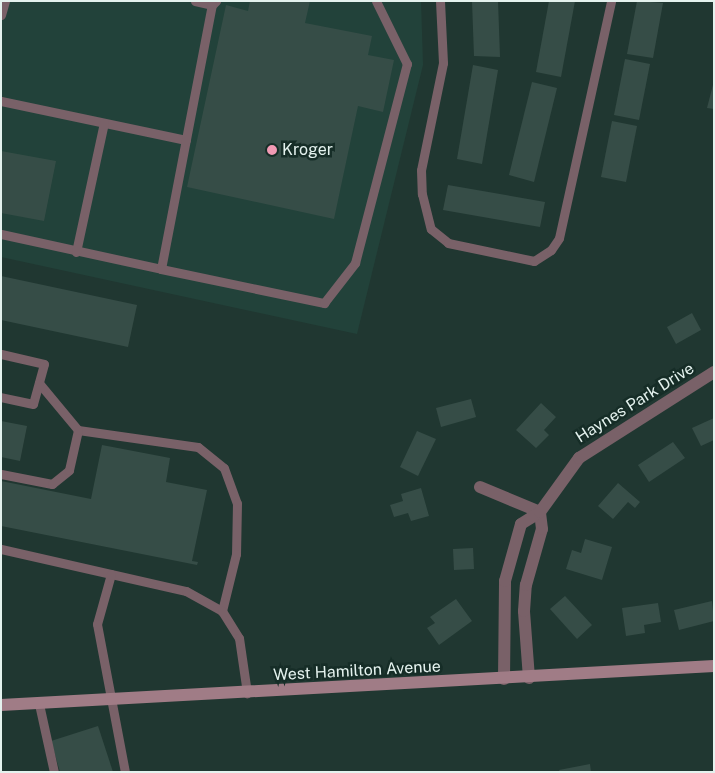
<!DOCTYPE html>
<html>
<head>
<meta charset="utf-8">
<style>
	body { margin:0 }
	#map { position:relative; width:715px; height:773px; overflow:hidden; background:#203731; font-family:"Public Sans",sans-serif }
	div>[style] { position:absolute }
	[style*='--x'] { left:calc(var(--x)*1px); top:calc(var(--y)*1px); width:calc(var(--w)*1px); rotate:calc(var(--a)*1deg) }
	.built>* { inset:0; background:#22423a }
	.building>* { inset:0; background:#364d47 }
	.lane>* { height:9px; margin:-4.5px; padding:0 4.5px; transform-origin:4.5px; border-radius:4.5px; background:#796168 }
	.street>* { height:12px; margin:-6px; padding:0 6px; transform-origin:6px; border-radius:6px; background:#796168 }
	.secondary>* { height:12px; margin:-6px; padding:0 6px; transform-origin:6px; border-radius:6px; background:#a07c86 }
	.dots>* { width:14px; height:14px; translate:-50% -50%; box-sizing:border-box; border:2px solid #162d27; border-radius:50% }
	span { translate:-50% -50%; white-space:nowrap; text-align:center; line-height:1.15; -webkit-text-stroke:5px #162d27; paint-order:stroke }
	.poi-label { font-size:16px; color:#e4f2ee }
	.left { translate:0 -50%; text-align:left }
	.street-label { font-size:16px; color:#e4f2ee }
	.frame { position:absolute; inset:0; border:2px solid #e4f2ee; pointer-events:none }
</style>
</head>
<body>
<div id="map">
	<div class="built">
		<i style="clip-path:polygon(1px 1px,421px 1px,423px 65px,357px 334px,1px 257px)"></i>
	</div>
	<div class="building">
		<i style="clip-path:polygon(250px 1px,310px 1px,305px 23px,372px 36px,368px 55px,394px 60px,383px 112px,358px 106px,334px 219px,187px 187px,226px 5px,248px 11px)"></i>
		<i style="clip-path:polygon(472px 1px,498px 1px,500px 57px,474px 56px)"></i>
		<i style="clip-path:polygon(549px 1px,575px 1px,561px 77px,536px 72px)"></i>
		<i style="clip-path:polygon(637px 1px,663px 3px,653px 58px,627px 54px)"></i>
		<i style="clip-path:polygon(625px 59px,650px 64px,639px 120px,614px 115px)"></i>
		<i style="clip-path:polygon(473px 65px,498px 70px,482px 164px,457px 159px)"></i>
		<i style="clip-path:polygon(714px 81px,714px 109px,707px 108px)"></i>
		<i style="clip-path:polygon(532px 82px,557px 88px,534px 182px,509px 175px)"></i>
		<i style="clip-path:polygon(612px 121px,637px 126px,626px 182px,601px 177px)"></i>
		<i style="clip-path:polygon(1px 151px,56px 161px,44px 221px,1px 213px)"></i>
		<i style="clip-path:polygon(448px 185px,545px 202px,540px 227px,443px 210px)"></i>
		<i style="clip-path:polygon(1px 276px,137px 305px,128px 347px,1px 320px)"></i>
		<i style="clip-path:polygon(692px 313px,701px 330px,676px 344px,667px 327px)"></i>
		<i style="clip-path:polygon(471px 399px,476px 417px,441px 427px,436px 408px)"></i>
		<i style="clip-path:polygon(541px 403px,556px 417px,544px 430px,549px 435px,536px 448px,516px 430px)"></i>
		<i style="clip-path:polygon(714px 418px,714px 440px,701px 446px,692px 428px)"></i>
		<i style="clip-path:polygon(1px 421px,27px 426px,20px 461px,1px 457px)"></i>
		<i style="clip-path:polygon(417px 431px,436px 439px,418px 476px,400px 467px)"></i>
		<i style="clip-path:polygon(673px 442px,685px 458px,649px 482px,638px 465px)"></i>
		<i style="clip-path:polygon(102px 445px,170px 458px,166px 482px,207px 490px,192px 561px,198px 562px,197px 565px,1px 526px,1px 481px,91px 499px)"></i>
		<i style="clip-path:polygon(618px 483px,640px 502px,635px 508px,628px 502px,613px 519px,598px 506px)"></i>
		<i style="clip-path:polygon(421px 488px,429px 516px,411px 521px,408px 513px,394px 517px,390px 505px,403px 501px,401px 494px)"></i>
		<i style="clip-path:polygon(585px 539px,612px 547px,602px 580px,566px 569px,572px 550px,581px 553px)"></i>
		<i style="clip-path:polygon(473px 548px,474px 569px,454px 570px,453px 549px)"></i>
		<i style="clip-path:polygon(565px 596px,592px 625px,577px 639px,550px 609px)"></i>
		<i style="clip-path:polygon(456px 599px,472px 621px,439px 645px,427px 628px,435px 623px,430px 617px)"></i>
		<i style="clip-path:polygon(712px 601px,714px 621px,679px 630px,674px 610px)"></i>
		<i style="clip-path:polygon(658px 603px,661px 622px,644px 625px,645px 633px,626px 636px,622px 608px)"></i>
		<i style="clip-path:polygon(98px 726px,113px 772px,60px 772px,51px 741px)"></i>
		<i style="clip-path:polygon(590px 764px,591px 772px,560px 772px,559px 770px)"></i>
	</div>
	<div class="lane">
		<i style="--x:195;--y:1;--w:17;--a:13"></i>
		<i style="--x:212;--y:5;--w:6;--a:-45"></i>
		<i style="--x:440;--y:1;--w:62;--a:87.2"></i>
		<i style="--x:443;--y:63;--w:109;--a:101.6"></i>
		<i style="--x:421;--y:170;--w:24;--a:88"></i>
		<i style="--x:422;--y:194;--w:36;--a:76"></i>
		<i style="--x:431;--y:229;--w:22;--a:39"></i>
		<i style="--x:448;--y:243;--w:88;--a:11.8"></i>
		<i style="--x:534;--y:261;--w:20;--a:-33"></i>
		<i style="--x:551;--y:250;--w:14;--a:-56"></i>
		<i style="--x:559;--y:238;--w:243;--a:-77.6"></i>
		<i style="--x:1;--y:15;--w:15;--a:-74"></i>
		<i style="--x:1;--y:101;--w:189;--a:11.9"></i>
		<i style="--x:1;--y:234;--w:164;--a:12.3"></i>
		<i style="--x:161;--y:269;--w:269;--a:-79.1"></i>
		<i style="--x:76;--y:252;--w:132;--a:-77.8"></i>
		<i style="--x:161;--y:269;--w:167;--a:11.8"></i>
		<i style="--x:324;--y:303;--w:51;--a:-52.2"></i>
		<i style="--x:355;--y:263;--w:206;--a:-75.4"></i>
		<i style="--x:407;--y:64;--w:70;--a:-116.2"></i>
		<i style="--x:1;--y:354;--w:44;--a:13.1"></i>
		<i style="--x:44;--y:364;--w:41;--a:105.4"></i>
		<i style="--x:33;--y:404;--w:33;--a:-168"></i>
		<i style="--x:78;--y:430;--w:121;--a:8.1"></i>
		<i style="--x:198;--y:447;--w:33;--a:39"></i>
		<i style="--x:224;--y:468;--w:37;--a:70"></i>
		<i style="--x:237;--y:503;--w:51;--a:91.1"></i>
		<i style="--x:236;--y:554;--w:59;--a:103.8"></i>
		<i style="--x:1;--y:474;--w:52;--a:11.1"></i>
		<i style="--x:52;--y:484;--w:22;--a:-39"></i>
		<i style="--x:69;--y:470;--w:41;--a:-77.3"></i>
		<i style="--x:78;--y:430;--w:61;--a:-129.7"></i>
		<i style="--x:1;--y:549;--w:190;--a:12.8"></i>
		<i style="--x:186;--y:591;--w:41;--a:29.1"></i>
		<i style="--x:222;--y:611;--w:32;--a:58"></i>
		<i style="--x:239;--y:638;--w:56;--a:81.7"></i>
		<i style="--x:111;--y:574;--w:52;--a:105.6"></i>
		<i style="--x:97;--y:624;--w:151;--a:79.3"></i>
		<i style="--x:39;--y:704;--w:70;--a:77.6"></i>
	</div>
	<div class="street">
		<i style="--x:480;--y:487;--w:65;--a:22.6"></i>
		<i style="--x:529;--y:678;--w:67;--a:-94.3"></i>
		<i style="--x:524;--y:611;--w:26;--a:-86"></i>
		<i style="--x:526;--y:585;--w:58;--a:-74.1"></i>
		<i style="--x:542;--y:529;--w:17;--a:-97"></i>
		<i style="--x:504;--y:679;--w:98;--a:-89.4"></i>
		<i style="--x:505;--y:581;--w:59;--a:-74.3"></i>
		<i style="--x:521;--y:524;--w:22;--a:-32"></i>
		<i style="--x:540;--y:512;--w:67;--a:-54.2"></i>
		<i style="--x:579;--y:458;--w:160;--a:-32.5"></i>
	</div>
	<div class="secondary">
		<i style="--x:1;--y:705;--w:714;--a:-3.13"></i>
	</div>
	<div class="dots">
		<i style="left:272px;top:150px;background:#f19ab4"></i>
	</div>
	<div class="poi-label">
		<span class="left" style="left:282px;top:150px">Kroger</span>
	</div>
	<div class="street-label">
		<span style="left:635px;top:403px;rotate:-32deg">Haynes Park Drive</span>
		<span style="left:357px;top:671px;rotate:-3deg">West Hamilton Avenue</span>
	</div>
	<div class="frame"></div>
</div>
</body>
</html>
